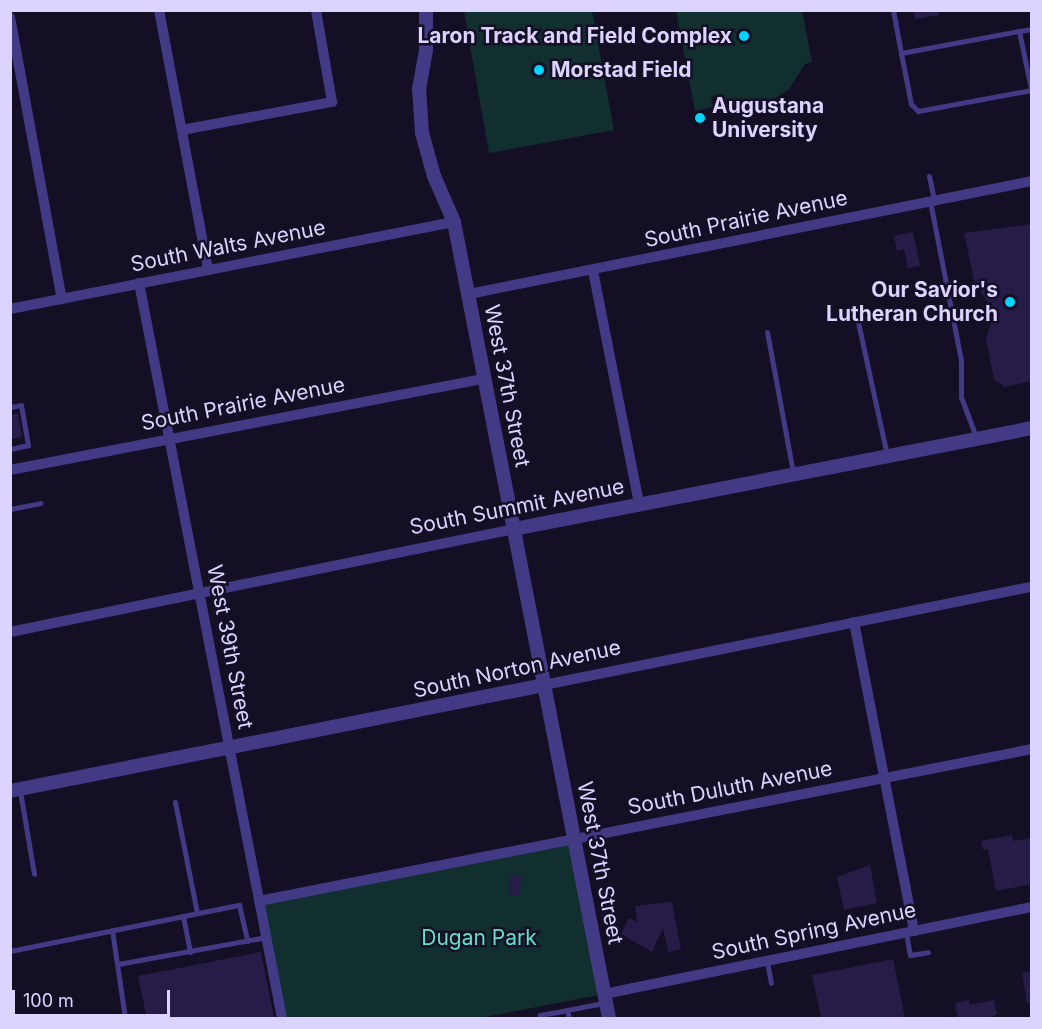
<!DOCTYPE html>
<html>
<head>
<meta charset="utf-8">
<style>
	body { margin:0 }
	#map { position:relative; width:1042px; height:1029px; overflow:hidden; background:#150f26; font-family:Inter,sans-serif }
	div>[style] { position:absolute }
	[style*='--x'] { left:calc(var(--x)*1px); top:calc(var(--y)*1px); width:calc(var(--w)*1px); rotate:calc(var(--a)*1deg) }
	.green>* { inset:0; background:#122f30 }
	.building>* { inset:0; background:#271b47 }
	.service>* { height:5px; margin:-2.5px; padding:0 2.5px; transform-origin:2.5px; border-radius:2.5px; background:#423a85 }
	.minor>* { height:10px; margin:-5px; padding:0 5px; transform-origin:5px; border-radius:5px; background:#423a85 }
	.tertiary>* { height:14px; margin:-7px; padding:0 7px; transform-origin:7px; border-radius:7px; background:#423a85 }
	.dots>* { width:16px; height:16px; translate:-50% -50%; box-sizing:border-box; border:3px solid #150f26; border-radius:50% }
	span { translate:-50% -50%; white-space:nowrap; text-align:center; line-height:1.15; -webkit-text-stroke:5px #150f26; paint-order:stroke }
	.poi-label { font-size:21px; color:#dcd4ff; font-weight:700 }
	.right { translate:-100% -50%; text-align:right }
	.left { translate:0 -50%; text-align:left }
	.street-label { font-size:21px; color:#dcd4ff }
	.park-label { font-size:21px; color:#5ee1c9 }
	.frame { position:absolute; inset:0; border:12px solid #dcd4ff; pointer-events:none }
	.scale { position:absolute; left:12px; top:990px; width:158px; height:27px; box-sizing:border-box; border:3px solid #dcd4ff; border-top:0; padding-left:8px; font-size:18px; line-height:21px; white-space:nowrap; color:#dcd4ff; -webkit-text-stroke:4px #150f26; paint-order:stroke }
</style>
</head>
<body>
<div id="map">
	<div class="green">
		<i style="clip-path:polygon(464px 11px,592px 11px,614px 130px,489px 153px)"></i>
		<i style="clip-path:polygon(676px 11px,802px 11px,812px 62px,805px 64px,789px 89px,771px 101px,742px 106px,714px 96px,711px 97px,713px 107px,695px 111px)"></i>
		<i style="clip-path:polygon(574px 839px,604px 994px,480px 1018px,282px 1018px,259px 901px)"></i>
	</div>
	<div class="building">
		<i style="clip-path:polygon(913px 10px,938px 10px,939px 15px,915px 19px)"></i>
		<i style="clip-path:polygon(1032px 224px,1032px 381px,1005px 387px,994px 379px,986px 339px,993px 315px,971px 319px,969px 309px,990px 305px,975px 285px,964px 233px)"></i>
		<i style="clip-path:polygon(913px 232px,920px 266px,908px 268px,904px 249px,897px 251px,894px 236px)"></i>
		<i style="clip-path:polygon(18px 413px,22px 437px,10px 439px,10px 415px)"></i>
		<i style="clip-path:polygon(1012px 835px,1013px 841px,1032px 838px,1032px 884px,996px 891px,988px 849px,983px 850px,981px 841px)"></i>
		<i style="clip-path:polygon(870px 865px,877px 903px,844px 910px,837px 877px)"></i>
		<i style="clip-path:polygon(511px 874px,522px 876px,519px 896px,508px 894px)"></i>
		<i style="clip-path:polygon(672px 902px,681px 949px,668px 952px,663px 928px,652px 952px,621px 934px,629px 918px,637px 922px,635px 906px)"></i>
		<i style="clip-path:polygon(261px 952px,274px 1018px,153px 1018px,146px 1015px,138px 976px)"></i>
		<i style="clip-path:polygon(893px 959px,905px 1018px,821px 1018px,812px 975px)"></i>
		<i style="clip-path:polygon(1032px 971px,1032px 1003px,1027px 1003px,1022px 973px)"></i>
		<i style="clip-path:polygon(969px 1000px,969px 1005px,994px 1000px,997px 1014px,988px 1018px,958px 1018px,955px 1003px)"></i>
	</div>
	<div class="service">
		<i style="--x:893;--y:10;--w:44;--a:79.5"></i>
		<i style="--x:901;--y:53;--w:120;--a:-10.6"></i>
		<i style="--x:1032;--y:29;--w:13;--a:171"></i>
		<i style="--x:1019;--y:31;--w:64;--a:78.3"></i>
		<i style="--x:901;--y:53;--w:52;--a:78.9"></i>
		<i style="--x:911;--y:104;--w:10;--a:45"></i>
		<i style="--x:918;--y:111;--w:115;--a:-10.5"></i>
		<i style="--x:929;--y:176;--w:25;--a:78"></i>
		<i style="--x:930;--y:201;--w:162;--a:79"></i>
		<i style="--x:961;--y:360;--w:37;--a:90"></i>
		<i style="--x:961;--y:397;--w:43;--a:69.4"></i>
		<i style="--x:856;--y:313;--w:145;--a:77.7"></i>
		<i style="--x:767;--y:332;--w:142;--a:79.5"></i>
		<i style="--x:10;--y:407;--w:11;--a:-10"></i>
		<i style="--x:21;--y:405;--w:41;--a:80.1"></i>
		<i style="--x:28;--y:445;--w:18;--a:167"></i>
		<i style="--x:10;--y:509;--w:31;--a:-11"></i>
		<i style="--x:20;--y:791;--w:84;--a:80.4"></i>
		<i style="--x:175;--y:802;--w:113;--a:78.8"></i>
		<i style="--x:183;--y:916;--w:37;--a:79"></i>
		<i style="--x:112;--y:930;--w:89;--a:81.6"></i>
		<i style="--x:906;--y:933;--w:22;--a:80"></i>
		<i style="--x:910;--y:955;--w:18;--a:-9"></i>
		<i style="--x:10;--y:951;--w:234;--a:-11.4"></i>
		<i style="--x:239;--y:905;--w:37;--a:77"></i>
		<i style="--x:767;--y:961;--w:22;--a:80"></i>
		<i style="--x:118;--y:964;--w:150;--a:-10.3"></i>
		<i style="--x:540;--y:1018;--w:3;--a:-90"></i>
		<i style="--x:540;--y:1015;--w:27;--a:-10"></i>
		<i style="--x:569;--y:1018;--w:8;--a:-104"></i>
		<i style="--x:567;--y:1010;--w:38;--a:-11"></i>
	</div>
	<div class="minor">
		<i style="--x:159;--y:10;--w:265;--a:79.3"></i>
		<i style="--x:10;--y:17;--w:287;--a:79.6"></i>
		<i style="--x:182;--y:130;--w:153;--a:-10.6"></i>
		<i style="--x:332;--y:102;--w:93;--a:-99.9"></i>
		<i style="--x:593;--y:271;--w:237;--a:78.8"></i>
		<i style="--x:139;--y:283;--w:749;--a:78.99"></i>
		<i style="--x:469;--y:294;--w:574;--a:-11.35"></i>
		<i style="--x:10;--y:309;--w:452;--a:-11.1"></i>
		<i style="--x:10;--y:470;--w:483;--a:-10.9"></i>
		<i style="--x:854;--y:622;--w:315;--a:79"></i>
		<i style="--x:10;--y:632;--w:514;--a:-11.55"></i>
		<i style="--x:544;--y:685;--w:498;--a:-11.4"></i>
		<i style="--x:259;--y:901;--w:788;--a:-11.12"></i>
		<i style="--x:604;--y:994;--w:437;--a:-11.5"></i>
	</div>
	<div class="tertiary">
		<i style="--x:426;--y:10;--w:40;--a:90"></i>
		<i style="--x:426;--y:50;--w:39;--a:100"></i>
		<i style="--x:419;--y:88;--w:45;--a:86.2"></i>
		<i style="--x:422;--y:133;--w:45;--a:74.4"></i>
		<i style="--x:434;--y:176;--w:50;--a:66.5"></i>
		<i style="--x:454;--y:222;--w:811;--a:78.98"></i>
		<i style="--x:514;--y:529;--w:528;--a:-11.03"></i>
		<i style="--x:10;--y:791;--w:544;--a:-11.23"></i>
	</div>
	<div class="dots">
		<i style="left:744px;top:36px;background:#00d4ff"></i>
		<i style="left:539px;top:70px;background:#00d4ff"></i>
		<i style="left:700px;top:118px;background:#00d4ff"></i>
		<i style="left:1010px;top:302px;background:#00d4ff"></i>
	</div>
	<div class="poi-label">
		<span class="right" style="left:732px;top:36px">Laron Track and Field Complex</span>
		<span class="left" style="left:551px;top:70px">Morstad Field</span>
		<span class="left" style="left:712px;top:118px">Augustana<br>University</span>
		<span class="right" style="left:998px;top:302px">Our Savior's<br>Lutheran Church</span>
	</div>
	<div class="street-label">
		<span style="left:746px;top:219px;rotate:-12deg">South Prairie Avenue</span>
		<span style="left:228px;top:246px;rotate:-11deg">South Walts Avenue</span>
		<span style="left:507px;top:386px;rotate:79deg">West 37th Street</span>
		<span style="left:243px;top:404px;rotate:-11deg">South Prairie Avenue</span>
		<span style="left:517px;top:507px;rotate:-11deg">South Summit Avenue</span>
		<span style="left:230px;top:647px;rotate:79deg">West 39th Street</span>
		<span style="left:517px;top:669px;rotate:-12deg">South Norton Avenue</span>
		<span style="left:730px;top:788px;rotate:-11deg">South Duluth Avenue</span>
		<span style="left:600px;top:863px;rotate:79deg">West 37th Street</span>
		<span style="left:814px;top:931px;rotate:-12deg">South Spring Avenue</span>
	</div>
	<div class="park-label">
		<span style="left:479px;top:938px">Dugan Park</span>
	</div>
	<div class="frame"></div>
	<div class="scale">100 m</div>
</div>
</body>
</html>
